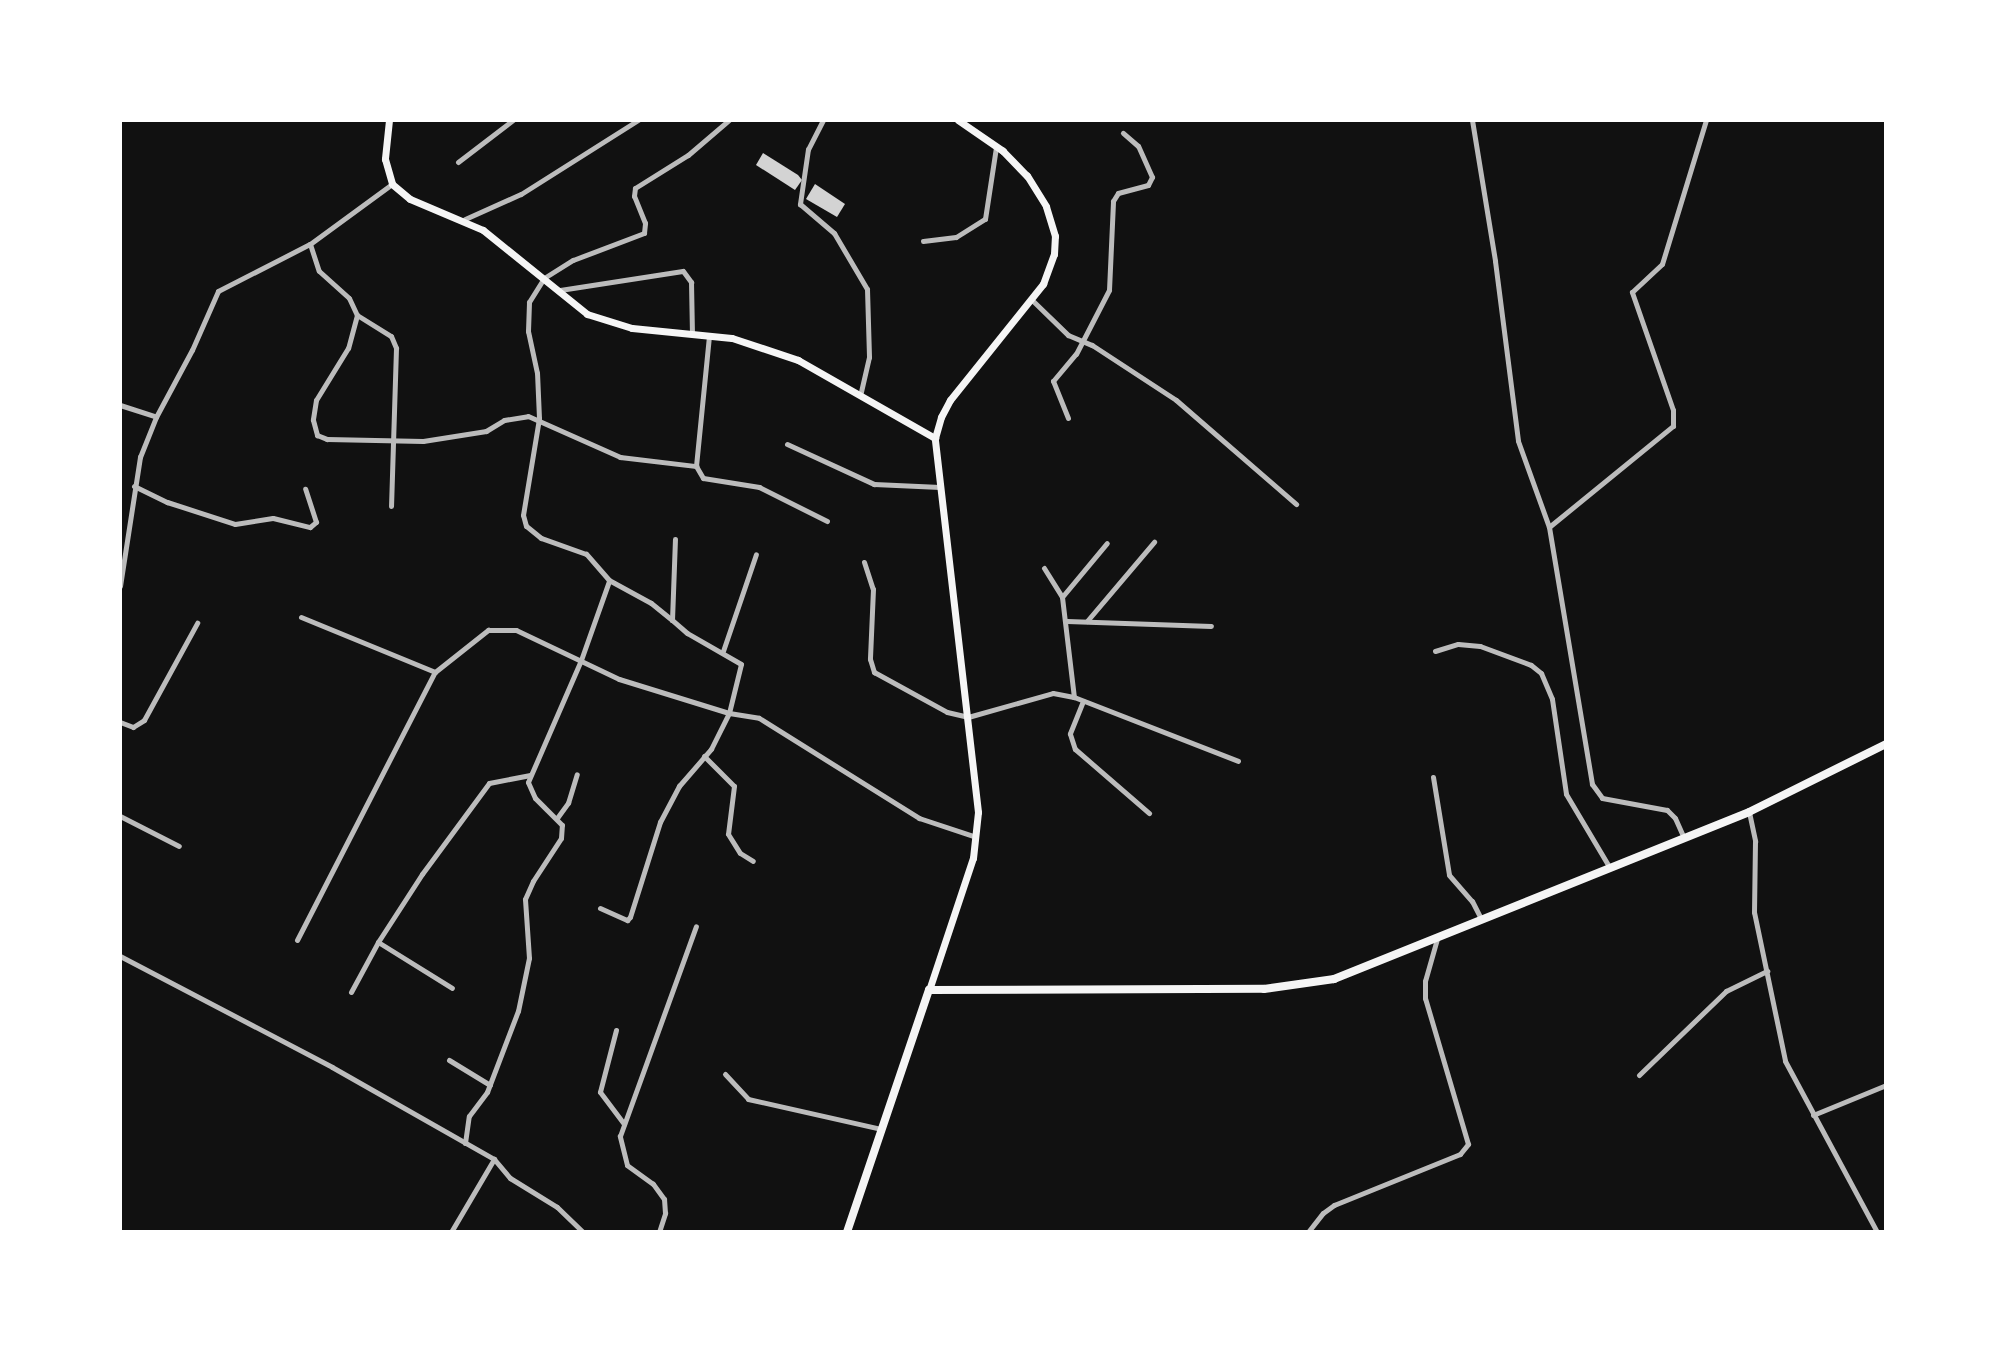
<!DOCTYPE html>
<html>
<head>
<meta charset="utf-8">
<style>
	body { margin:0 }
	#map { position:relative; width:2006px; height:1352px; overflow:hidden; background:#111; font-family:Helvetica,sans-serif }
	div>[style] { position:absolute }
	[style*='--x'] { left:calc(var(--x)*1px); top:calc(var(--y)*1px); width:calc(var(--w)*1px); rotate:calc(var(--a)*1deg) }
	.building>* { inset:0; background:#d3d3d3 }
	.minor>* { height:5px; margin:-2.5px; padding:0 2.5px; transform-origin:2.5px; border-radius:2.5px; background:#bcbcbc }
	.secondary>* { height:7px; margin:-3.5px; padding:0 3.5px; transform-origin:3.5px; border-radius:3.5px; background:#f5f5f5 }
	.primary>* { height:8px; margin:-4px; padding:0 4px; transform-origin:4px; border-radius:4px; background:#f5f5f5 }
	span { translate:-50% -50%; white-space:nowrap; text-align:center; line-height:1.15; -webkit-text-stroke:7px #fff; paint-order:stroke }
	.frame { position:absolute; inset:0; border:122px solid #fff; pointer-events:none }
</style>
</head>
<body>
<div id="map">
	<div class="building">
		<i style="clip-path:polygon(763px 153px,798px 175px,802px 180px,795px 190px,756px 165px)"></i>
		<i style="clip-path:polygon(815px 184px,845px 204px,837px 217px,806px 199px)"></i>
	</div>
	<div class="minor">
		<i style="--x:823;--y:120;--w:33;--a:117"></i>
		<i style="--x:808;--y:149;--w:56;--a:98.3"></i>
		<i style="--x:800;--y:204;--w:45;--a:40.5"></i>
		<i style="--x:834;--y:233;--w:65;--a:59.5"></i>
		<i style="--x:867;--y:289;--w:68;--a:88.3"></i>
		<i style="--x:869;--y:357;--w:36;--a:103"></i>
		<i style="--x:1472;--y:120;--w:143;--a:80.7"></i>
		<i style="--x:1495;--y:261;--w:181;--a:82.7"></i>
		<i style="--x:1518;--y:441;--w:91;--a:70.2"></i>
		<i style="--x:1549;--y:527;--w:261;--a:80.5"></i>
		<i style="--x:1592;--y:784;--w:17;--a:54"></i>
		<i style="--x:1602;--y:798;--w:66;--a:10.5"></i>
		<i style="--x:1667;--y:810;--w:11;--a:45"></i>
		<i style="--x:1675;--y:818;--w:22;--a:66"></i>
		<i style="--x:458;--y:162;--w:69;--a:-37.4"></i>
		<i style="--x:465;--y:219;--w:61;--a:-24.1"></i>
		<i style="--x:521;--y:194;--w:138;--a:-32.3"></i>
		<i style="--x:923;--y:241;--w:33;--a:-7"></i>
		<i style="--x:956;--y:237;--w:34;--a:-32"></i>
		<i style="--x:985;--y:219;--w:73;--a:-81.3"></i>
		<i style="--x:310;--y:244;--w:28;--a:72"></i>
		<i style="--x:319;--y:271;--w:40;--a:42"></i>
		<i style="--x:349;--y:298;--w:19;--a:65"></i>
		<i style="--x:357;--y:315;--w:34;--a:105"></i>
		<i style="--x:348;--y:348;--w:61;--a:121.6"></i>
		<i style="--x:316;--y:400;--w:20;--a:99"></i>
		<i style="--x:313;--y:420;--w:16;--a:75"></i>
		<i style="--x:317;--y:435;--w:11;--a:22"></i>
		<i style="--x:327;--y:439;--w:96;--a:1.2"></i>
		<i style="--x:423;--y:441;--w:64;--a:-9"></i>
		<i style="--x:486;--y:431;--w:21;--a:-31"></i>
		<i style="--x:504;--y:420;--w:24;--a:-9"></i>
		<i style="--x:528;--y:416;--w:101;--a:24"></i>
		<i style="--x:620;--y:457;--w:77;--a:6.8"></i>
		<i style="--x:560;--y:290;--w:124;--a:-8.8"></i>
		<i style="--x:683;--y:271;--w:14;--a:54"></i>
		<i style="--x:691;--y:282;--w:51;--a:88.9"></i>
		<i style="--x:1033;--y:301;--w:49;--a:44.2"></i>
		<i style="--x:1068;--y:335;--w:26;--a:23"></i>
		<i style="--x:1092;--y:345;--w:100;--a:33.2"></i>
		<i style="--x:1176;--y:400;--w:159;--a:40.9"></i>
		<i style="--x:357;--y:315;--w:40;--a:32"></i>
		<i style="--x:391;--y:336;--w:13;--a:67"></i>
		<i style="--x:396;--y:348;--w:158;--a:91.8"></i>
		<i style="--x:120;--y:405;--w:38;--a:18"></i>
		<i style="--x:1068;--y:418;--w:40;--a:-112"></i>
		<i style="--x:1053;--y:381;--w:35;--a:-50"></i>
		<i style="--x:1076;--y:354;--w:72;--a:-62.7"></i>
		<i style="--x:1109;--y:290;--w:89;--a:-87.4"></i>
		<i style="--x:1113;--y:201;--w:9;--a:-58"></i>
		<i style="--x:1118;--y:193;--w:31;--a:-15"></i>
		<i style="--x:1148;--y:185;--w:9;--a:-63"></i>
		<i style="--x:1152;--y:177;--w:34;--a:-114"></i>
		<i style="--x:1138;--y:146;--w:20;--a:-139"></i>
		<i style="--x:787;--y:444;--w:96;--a:24.7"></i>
		<i style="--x:874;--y:484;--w:66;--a:2.6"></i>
		<i style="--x:696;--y:466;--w:14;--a:60"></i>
		<i style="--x:703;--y:478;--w:57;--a:9.1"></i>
		<i style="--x:759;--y:487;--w:76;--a:26.6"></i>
		<i style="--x:696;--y:466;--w:131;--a:-84.3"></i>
		<i style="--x:134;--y:486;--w:37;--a:26"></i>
		<i style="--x:167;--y:502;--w:71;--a:17.9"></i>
		<i style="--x:235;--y:524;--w:38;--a:-9"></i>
		<i style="--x:273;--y:518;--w:38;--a:14"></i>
		<i style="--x:310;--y:527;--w:8;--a:-40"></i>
		<i style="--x:316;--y:522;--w:35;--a:-108"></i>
		<i style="--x:1549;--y:527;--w:160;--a:-39.2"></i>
		<i style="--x:1673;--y:426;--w:16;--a:-90"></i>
		<i style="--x:1673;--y:410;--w:125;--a:-109.2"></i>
		<i style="--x:1632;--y:292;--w:41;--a:-43"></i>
		<i style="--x:1662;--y:264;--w:151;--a:-73"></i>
		<i style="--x:864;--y:562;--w:28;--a:72"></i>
		<i style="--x:873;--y:589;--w:70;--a:92.5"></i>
		<i style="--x:870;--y:659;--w:14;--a:73"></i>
		<i style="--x:874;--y:672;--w:83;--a:28.7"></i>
		<i style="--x:947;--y:712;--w:22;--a:13"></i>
		<i style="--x:968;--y:717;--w:88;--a:-15.8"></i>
		<i style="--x:1053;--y:693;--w:21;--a:11"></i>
		<i style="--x:1074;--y:697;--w:176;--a:21.3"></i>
		<i style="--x:1044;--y:568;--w:34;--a:58"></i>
		<i style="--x:1062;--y:597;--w:101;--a:83.2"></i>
		<i style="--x:120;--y:586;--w:131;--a:-81.2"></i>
		<i style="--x:140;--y:457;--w:43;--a:-68.2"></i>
		<i style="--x:156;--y:417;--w:76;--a:-61.8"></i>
		<i style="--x:192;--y:350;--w:64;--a:-66.2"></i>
		<i style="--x:218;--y:291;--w:103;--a:-27.1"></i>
		<i style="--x:310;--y:244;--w:102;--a:-36.2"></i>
		<i style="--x:1062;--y:597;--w:70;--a:-50.2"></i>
		<i style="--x:301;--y:617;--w:145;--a:22.3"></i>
		<i style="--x:672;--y:620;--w:27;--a:-141"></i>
		<i style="--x:651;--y:603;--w:48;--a:-151.3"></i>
		<i style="--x:609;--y:580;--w:35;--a:-131"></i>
		<i style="--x:586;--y:554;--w:48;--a:-160.4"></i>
		<i style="--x:541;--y:538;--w:19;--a:-141"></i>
		<i style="--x:526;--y:526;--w:11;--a:-105"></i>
		<i style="--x:523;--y:515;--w:98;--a:-80.6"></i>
		<i style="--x:539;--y:418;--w:45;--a:-92.5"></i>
		<i style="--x:537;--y:373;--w:43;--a:-102.1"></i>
		<i style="--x:528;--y:331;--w:29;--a:-88"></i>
		<i style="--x:529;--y:302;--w:28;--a:-58"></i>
		<i style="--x:544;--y:278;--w:34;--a:-32"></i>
		<i style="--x:573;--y:260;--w:76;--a:-20.8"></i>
		<i style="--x:644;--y:233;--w:10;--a:-84"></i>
		<i style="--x:645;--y:223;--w:29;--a:-112"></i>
		<i style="--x:634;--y:196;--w:8;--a:-83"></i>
		<i style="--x:635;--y:188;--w:62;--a:-31.9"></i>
		<i style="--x:688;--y:155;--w:54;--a:-40.5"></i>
		<i style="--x:1067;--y:621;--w:144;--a:2"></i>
		<i style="--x:1087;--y:621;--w:104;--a:-49.7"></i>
		<i style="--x:723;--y:651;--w:102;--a:-71.2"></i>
		<i style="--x:1435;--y:651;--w:24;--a:-17"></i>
		<i style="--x:1458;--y:644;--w:22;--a:5"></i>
		<i style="--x:1480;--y:646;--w:54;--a:20.4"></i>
		<i style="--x:1531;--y:665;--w:13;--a:39"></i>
		<i style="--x:1541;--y:673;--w:28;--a:67"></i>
		<i style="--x:1552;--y:699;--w:96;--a:81.6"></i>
		<i style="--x:1566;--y:794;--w:86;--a:59.3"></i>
		<i style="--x:1083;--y:701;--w:35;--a:112"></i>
		<i style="--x:1070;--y:734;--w:16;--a:72"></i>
		<i style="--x:1075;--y:749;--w:98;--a:40.9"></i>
		<i style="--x:120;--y:722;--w:14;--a:21"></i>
		<i style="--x:133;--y:727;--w:13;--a:-32"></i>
		<i style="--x:144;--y:720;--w:111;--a:-61.3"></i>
		<i style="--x:704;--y:756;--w:42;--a:45"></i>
		<i style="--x:734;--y:786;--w:48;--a:97.1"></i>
		<i style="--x:728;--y:834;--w:22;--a:58"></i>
		<i style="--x:740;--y:853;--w:15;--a:32"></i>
		<i style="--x:1433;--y:777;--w:99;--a:80.7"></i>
		<i style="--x:1449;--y:875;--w:35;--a:49"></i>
		<i style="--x:1472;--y:901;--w:20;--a:63"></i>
		<i style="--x:1749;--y:812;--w:30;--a:78"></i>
		<i style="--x:1755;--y:841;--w:71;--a:90.8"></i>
		<i style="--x:1754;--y:912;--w:152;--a:78.2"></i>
		<i style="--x:1785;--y:1061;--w:194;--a:61.7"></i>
		<i style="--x:120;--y:816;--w:66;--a:27"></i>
		<i style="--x:557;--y:818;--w:19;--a:-54"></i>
		<i style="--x:568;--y:803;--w:30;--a:-73"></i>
		<i style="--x:600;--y:908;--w:30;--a:24"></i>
		<i style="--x:627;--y:920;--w:4;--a:-45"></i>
		<i style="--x:630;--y:917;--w:100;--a:-72.5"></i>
		<i style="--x:660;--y:822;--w:41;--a:-62.2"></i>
		<i style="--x:679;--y:786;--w:49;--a:-49.1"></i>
		<i style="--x:711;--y:749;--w:40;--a:-63.4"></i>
		<i style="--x:729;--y:713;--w:30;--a:9"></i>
		<i style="--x:759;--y:718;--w:189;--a:32"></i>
		<i style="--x:919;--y:818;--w:60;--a:18.4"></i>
		<i style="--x:297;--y:940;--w:301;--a:-62.8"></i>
		<i style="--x:435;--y:672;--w:68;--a:-38.4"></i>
		<i style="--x:488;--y:630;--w:28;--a:0"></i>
		<i style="--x:516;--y:630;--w:114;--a:25.4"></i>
		<i style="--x:619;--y:679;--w:115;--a:17.2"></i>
		<i style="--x:729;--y:713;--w:50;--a:-76.2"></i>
		<i style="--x:741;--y:664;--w:62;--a:-150.1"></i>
		<i style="--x:687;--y:633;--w:20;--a:-139"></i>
		<i style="--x:672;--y:620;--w:81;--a:-87.9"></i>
		<i style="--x:378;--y:942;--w:87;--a:31.9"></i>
		<i style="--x:120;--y:956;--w:239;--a:27.6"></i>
		<i style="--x:332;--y:1067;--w:186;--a:29.6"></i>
		<i style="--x:494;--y:1159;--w:25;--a:50"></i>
		<i style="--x:510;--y:1178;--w:55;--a:31.7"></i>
		<i style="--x:557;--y:1207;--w:36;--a:44"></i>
		<i style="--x:351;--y:992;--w:57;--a:-61.6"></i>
		<i style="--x:378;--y:942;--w:81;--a:-57.1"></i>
		<i style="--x:422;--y:874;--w:113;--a:-53.6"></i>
		<i style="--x:489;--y:783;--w:42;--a:-11"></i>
		<i style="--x:616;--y:1030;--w:64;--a:104.5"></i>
		<i style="--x:600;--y:1092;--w:40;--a:53"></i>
		<i style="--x:449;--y:1060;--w:48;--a:31.4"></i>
		<i style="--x:725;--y:1074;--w:34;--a:47"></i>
		<i style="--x:748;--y:1099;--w:136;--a:12.7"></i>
		<i style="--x:1639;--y:1075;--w:121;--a:-44"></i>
		<i style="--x:1726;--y:991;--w:46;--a:-26"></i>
		<i style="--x:1813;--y:1115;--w:79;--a:-22.3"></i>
		<i style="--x:465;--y:1143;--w:27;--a:-82"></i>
		<i style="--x:469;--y:1116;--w:30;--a:-53"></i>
		<i style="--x:487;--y:1092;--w:87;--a:-69.1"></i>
		<i style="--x:518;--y:1011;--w:54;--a:-78.3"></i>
		<i style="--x:529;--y:958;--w:59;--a:-93.9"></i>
		<i style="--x:525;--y:899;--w:20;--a:-66"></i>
		<i style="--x:533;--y:881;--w:51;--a:-56.9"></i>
		<i style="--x:561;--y:838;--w:13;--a:-86"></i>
		<i style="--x:562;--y:825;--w:38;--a:-135"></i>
		<i style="--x:535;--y:798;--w:17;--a:-114"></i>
		<i style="--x:528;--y:782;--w:133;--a:-66.5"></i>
		<i style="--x:581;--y:660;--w:84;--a:-70.5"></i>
		<i style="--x:451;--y:1232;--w:85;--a:-59.5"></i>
		<i style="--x:659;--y:1232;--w:20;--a:-72"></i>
		<i style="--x:665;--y:1213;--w:14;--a:-94"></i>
		<i style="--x:664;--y:1199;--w:19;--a:-126"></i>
		<i style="--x:653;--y:1184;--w:32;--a:-144"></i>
		<i style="--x:627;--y:1165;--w:30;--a:-104"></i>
		<i style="--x:620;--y:1136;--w:223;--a:-70.1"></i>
		<i style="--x:1308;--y:1232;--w:24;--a:-52"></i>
		<i style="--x:1323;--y:1213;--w:14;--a:-36"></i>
		<i style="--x:1334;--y:1205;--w:136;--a:-22"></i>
		<i style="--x:1460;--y:1154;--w:13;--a:-51"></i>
		<i style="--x:1468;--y:1144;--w:152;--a:-106.4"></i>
		<i style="--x:1425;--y:998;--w:17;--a:-90"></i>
		<i style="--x:1425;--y:981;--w:44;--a:-74.1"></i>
	</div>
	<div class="secondary">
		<i style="--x:389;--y:120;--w:39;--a:96"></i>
		<i style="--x:385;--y:159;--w:26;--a:74"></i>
		<i style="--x:392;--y:184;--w:23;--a:40"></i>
		<i style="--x:410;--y:199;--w:79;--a:23"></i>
		<i style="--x:483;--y:230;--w:134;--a:38.9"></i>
		<i style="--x:587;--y:314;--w:47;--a:17.3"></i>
		<i style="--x:632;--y:328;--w:100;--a:5.7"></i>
		<i style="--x:732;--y:338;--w:70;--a:18.4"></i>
		<i style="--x:798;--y:360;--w:158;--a:29.7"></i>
		<i style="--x:929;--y:990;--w:139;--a:-71.6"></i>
		<i style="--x:973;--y:858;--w:46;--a:-83.8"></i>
		<i style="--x:978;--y:812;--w:376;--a:-96.6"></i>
		<i style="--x:935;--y:438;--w:22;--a:-74"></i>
		<i style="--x:941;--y:417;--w:19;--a:-62"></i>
		<i style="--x:950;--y:400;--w:149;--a:-51.3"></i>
		<i style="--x:1043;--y:284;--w:32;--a:-70"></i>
		<i style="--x:1054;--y:254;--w:18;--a:-87"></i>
		<i style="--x:1055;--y:236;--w:31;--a:-107"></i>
		<i style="--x:1046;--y:206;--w:36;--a:-122"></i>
		<i style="--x:1027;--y:176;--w:35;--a:-134"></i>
		<i style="--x:1003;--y:151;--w:55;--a:-145.4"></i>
	</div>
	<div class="primary">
		<i style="--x:847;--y:1232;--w:256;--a:-71.3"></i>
		<i style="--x:929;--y:990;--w:335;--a:-0.2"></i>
		<i style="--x:1264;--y:989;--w:71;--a:-8.1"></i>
		<i style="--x:1334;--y:979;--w:447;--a:-21.9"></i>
		<i style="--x:1749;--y:812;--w:153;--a:-26.4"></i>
	</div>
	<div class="frame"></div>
</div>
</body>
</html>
